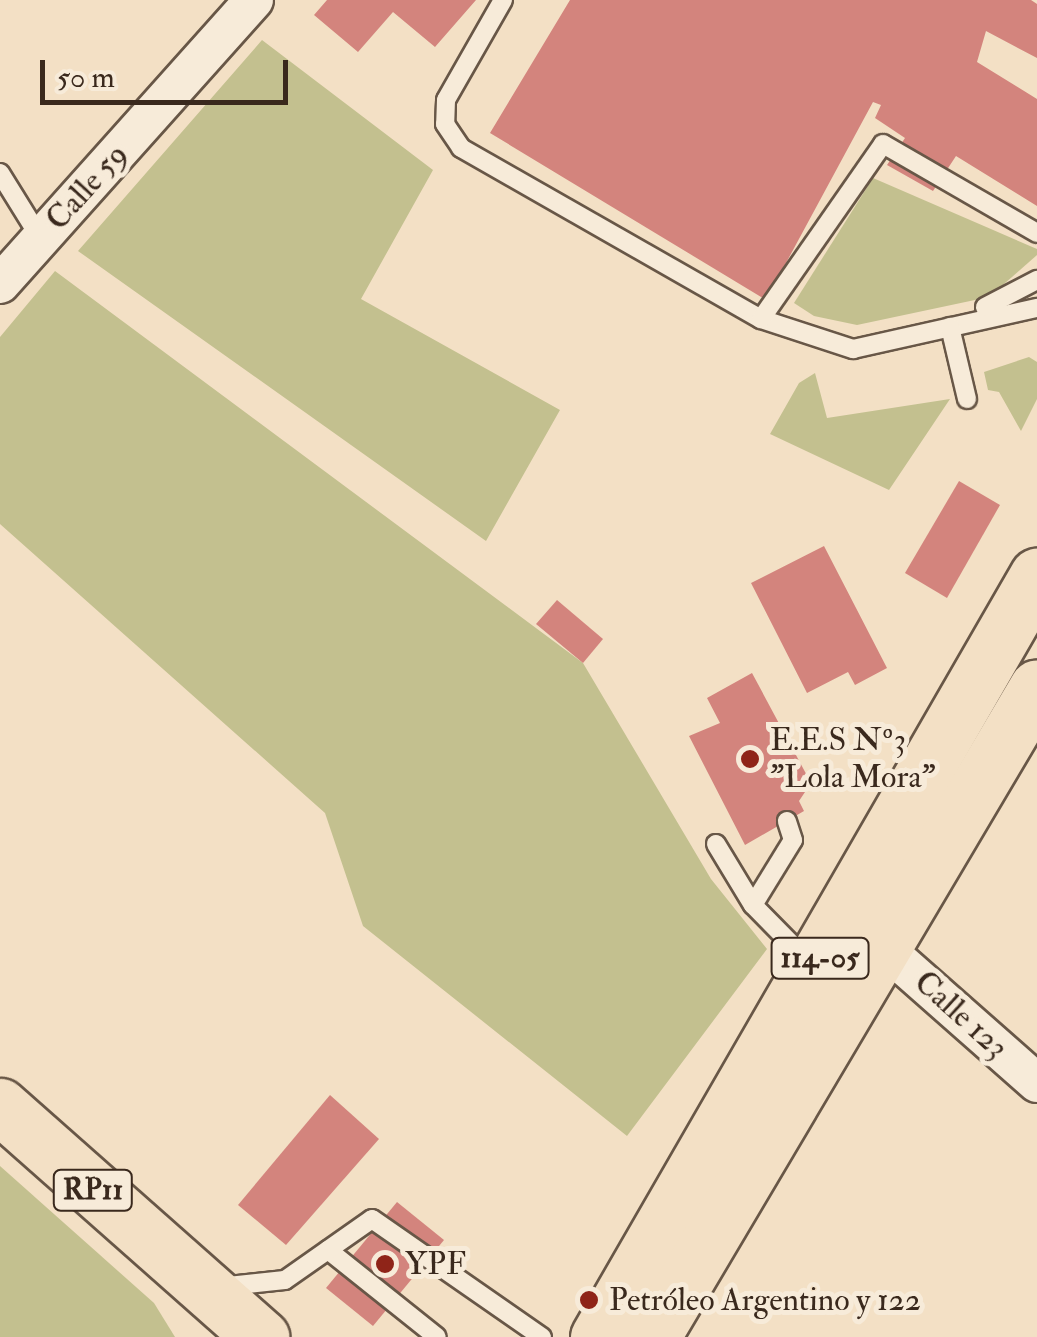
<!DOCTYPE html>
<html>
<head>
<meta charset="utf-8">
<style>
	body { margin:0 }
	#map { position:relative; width:1037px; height:1337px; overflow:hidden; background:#f3e0c5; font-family:"IM FELL Double Pica",serif }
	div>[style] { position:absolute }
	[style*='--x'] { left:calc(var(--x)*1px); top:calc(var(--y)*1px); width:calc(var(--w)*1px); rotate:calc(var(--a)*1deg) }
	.green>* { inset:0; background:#c3c08f }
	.building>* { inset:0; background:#d3847d }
	.roads { filter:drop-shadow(2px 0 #685747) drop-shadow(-2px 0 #685747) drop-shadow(0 2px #685747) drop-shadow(0 -2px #685747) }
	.service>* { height:18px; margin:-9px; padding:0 9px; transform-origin:9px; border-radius:9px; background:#f7ebd9 }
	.minor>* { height:38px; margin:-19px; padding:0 19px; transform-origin:19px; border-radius:19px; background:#f7ebd9 }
	.primary>* { height:55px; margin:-27.5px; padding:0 27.5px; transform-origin:27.5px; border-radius:27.5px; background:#f3e0c5 }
	.trunk>* { height:55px; margin:-27.5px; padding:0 27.5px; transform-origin:27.5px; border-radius:27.5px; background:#f3e0c5 }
	.dots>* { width:28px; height:28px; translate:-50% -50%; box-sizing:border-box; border:5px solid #f7ebd9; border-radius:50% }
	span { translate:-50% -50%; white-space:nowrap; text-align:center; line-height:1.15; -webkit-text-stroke:10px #f7ebd9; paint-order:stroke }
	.shield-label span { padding:2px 8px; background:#f7ebd9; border:2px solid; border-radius:8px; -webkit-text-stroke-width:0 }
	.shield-label { font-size:30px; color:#3a291d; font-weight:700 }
	.street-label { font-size:32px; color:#3a291d }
	.poi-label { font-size:32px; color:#3a291d }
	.left { translate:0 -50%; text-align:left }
	.scale { position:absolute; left:40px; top:60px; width:248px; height:45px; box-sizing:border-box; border:5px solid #3a291d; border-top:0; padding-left:12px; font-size:30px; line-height:35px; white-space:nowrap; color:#3a291d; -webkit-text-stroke:8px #f7ebd9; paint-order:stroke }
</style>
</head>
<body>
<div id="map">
	<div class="green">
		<i style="clip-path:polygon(262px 40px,433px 170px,361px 299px,560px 410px,486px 541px,78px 251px)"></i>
		<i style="clip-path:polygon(873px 178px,1037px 249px,1037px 255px,989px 297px,857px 325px,814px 316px,794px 303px)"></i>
		<i style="clip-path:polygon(55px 271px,583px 663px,711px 879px,767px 949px,627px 1136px,363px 926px,325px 813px,0 524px,0 337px)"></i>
		<i style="clip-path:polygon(1029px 357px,1037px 362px,1037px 399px,1021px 431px,999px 392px,988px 390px,984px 372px)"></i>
		<i style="clip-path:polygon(815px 373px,827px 418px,950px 399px,889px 490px,770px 434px,799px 383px)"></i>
		<i style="clip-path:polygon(0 1166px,154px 1303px,175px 1337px,0 1337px)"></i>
	</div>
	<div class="building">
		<i style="clip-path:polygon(327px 0,476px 0,435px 47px,393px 12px,358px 52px,314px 15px)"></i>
		<i style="clip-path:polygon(570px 0,1031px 0,1037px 4px,1037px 58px,986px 31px,977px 62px,1037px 99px,1037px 206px,956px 156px,933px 191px,887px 165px,905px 138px,875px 118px,881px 105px,873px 102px,766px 300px,490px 133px)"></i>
		<i style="clip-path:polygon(959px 481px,1000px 505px,947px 598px,905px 573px)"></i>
		<i style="clip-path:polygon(824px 546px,887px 668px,855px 685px,848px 672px,807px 693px,751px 583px)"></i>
		<i style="clip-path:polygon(557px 600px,603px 639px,583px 663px,536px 624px)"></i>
		<i style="clip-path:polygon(752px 673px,811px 783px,799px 801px,804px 811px,745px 845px,689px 736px,720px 723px,707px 698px)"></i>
		<i style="clip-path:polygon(330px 1095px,379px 1139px,286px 1245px,238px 1205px)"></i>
		<i style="clip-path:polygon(397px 1202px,444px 1240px,373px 1326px,326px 1288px)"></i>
	</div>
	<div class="roads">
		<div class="service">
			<i style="--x:503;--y:0;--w:115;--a:119.7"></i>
			<i style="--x:446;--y:100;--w:24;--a:92"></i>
			<i style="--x:445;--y:124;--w:29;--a:56"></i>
			<i style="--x:461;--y:148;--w:345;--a:29.7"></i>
			<i style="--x:761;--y:319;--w:97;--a:18.1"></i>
			<i style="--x:853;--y:349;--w:189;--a:-12.6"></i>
			<i style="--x:0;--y:173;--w:78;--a:58.2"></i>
			<i style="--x:985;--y:307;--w:59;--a:-27.4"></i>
			<i style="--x:761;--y:319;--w:213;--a:-55.1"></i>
			<i style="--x:883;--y:144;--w:178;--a:30"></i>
			<i style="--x:950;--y:327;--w:74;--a:76.7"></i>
			<i style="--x:716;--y:844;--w:71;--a:58.8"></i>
			<i style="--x:753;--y:905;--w:77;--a:45.5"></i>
			<i style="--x:753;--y:905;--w:76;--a:-58.4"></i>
			<i style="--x:793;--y:840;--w:20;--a:-108"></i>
			<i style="--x:328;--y:1250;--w:139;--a:38.6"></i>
			<i style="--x:219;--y:1287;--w:66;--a:-6.1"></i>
			<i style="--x:285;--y:1280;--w:106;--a:-35"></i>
			<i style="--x:372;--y:1219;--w:207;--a:34.8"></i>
		</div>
		<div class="minor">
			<i style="--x:0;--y:284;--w:381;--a:-48.2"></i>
			<i style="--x:884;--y:948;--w:204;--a:41.4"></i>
		</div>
		<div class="primary">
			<i style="--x:598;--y:1337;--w:879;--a:-60.02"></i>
			<i style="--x:652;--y:1337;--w:755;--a:-59.36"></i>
		</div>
		<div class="trunk">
			<i style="--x:0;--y:1106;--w:349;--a:41.5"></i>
		</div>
	</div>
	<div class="dots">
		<i style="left:750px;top:759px;background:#8f2418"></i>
		<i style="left:385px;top:1264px;background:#8f2418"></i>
		<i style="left:589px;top:1300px;background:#8f2418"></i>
	</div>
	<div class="shield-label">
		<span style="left:820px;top:958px">114-05</span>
		<span style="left:93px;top:1190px">RP11</span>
	</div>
	<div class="street-label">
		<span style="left:87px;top:187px;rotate:-48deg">Calle 59</span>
		<span style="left:961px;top:1015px;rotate:42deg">Calle 123</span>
	</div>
	<div class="poi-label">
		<span class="left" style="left:770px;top:759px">E.E.S Nº3<br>"Lola Mora"</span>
		<span class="left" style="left:405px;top:1264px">YPF</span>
		<span class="left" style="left:609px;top:1300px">Petróleo Argentino y 122</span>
	</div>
	<div class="scale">50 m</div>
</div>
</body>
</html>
